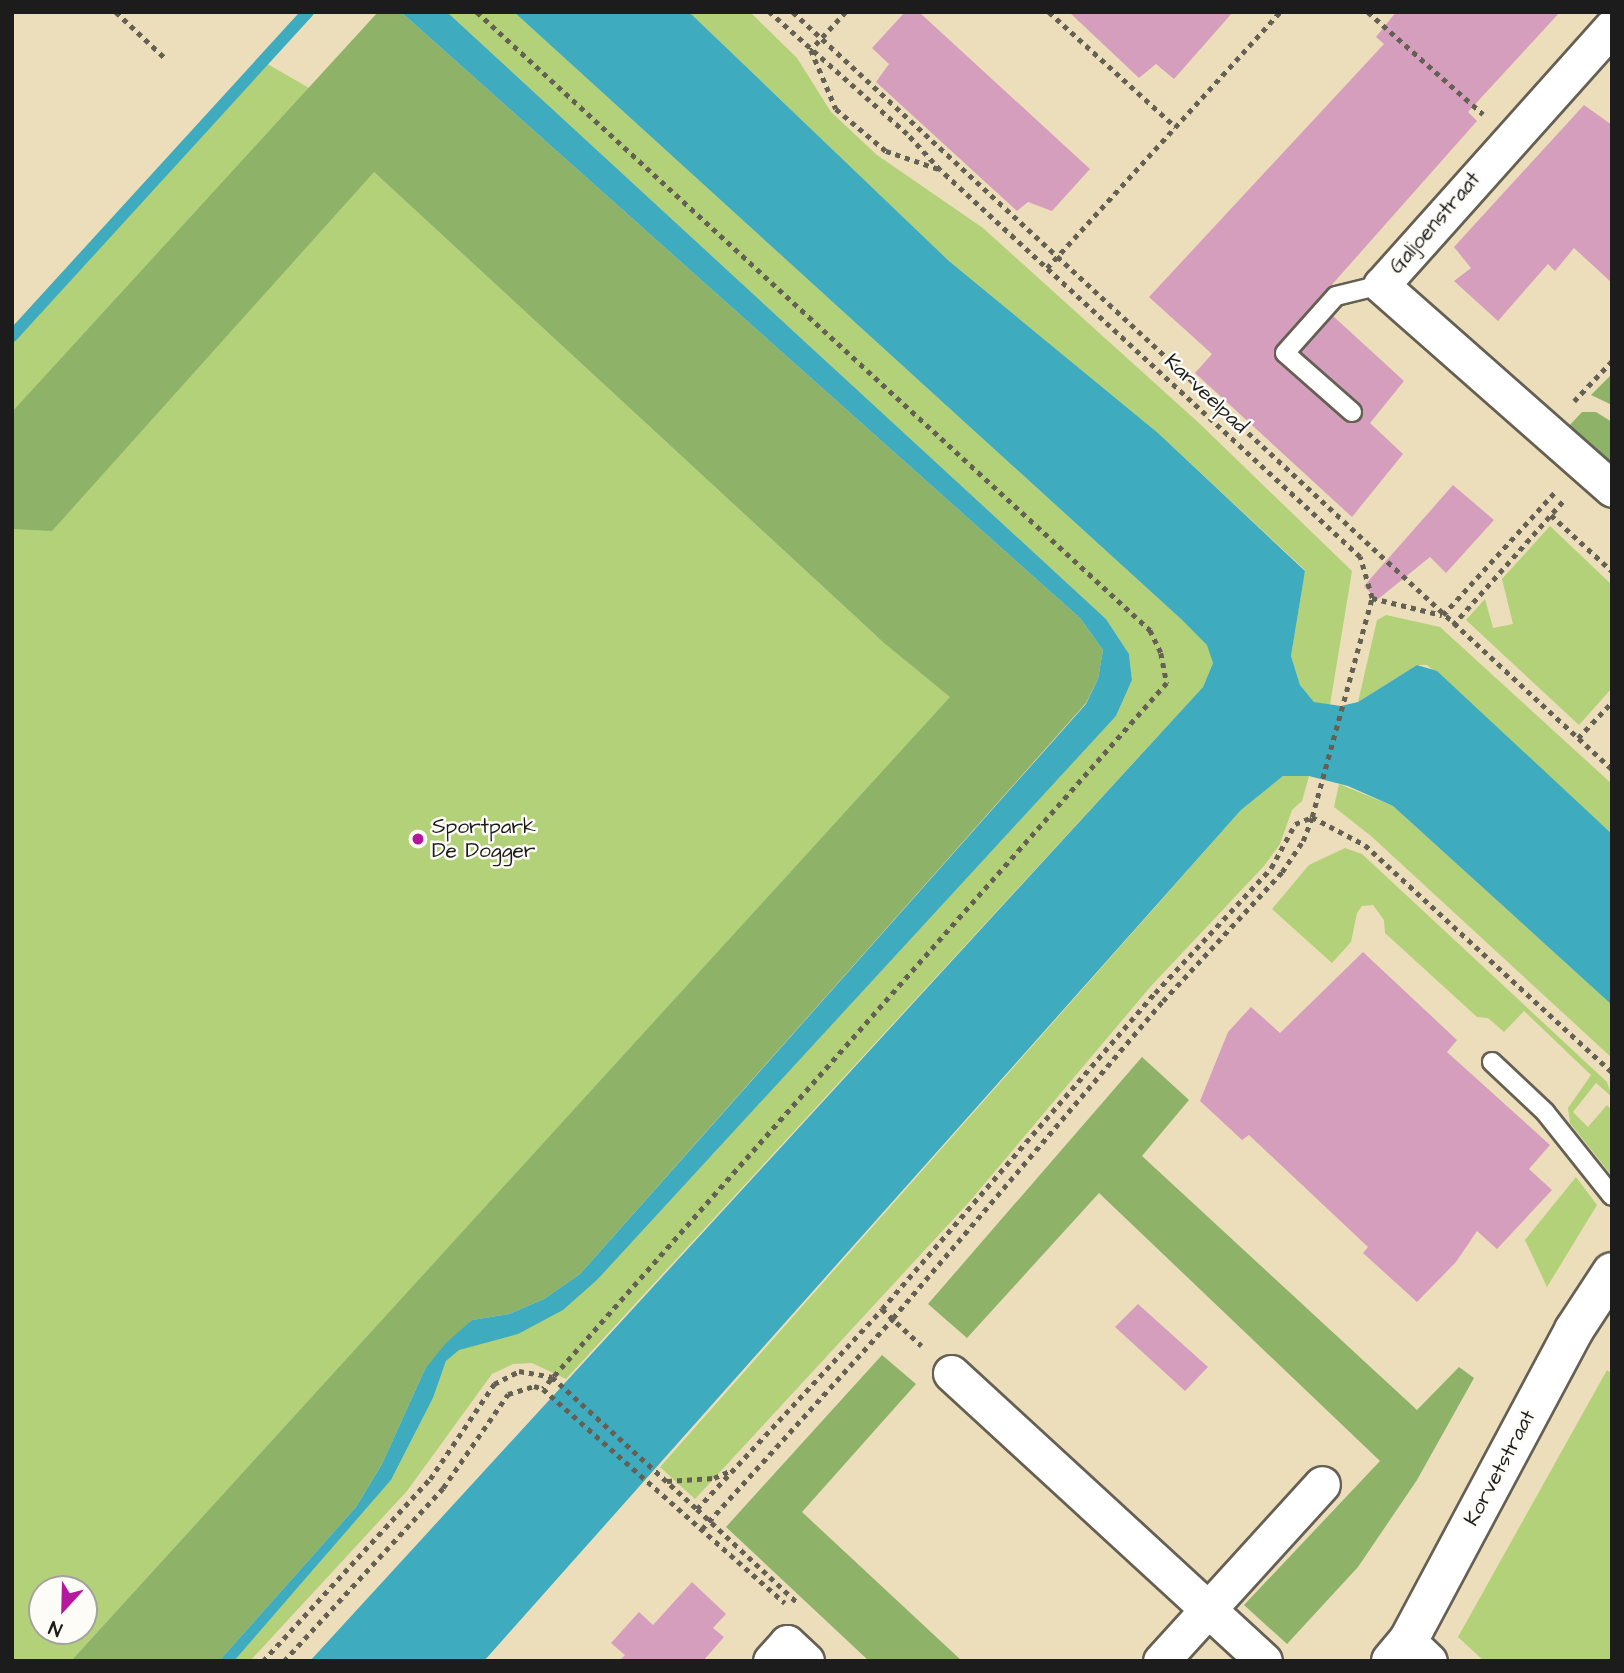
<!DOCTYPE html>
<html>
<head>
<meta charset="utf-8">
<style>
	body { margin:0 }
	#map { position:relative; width:1624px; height:1673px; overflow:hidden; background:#ecdebb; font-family:"Architects Daughter",sans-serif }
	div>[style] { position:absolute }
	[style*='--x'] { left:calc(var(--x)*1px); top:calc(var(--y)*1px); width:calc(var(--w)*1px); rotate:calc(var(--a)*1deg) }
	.green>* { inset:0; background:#b3d178 }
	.forest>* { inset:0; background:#8eb368 }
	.water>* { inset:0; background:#3fabbe }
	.stream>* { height:12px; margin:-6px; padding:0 6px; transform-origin:6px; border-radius:6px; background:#3fabbe }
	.building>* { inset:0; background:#d69ebd }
	.path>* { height:4.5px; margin-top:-2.25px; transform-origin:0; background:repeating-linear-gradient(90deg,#656054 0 5px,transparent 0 10px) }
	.roads { filter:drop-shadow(2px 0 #656054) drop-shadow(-2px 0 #656054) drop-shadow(0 2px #656054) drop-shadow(0 -2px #656054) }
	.service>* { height:18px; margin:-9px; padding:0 9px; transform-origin:9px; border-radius:9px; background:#fff }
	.minor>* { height:35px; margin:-17.5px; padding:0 17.5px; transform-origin:17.5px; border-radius:17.5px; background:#fff }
	.tertiary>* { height:38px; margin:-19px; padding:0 19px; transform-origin:19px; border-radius:19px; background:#fff }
	.dots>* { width:19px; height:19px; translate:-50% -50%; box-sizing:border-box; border:4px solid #fdfcf7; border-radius:50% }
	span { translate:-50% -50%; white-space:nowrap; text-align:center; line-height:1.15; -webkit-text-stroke:5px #fdfcf7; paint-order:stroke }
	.street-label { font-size:21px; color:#1c1c1c }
	.poi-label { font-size:21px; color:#1c1c1c }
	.left { translate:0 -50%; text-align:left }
	.frame { position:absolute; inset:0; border:14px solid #1c1c1c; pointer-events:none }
	.north { position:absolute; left:28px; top:1575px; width:70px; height:70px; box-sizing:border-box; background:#fdfcf7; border:2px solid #a3a29f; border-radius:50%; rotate:202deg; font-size:19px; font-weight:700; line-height:28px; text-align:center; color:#1c1c1c }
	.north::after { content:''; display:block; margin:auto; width:24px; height:32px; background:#b5179e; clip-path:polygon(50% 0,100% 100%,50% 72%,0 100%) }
</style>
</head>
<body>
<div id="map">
	<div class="green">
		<i style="clip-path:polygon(447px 12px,514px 12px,1181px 619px,1208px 645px,1213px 663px,1203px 687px,566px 1379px,532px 1363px,513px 1364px,492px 1374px,407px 1491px,250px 1661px,234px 1661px,391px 1480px,433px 1398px,446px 1361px,458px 1350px,485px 1339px,518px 1334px,598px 1279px,1116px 716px,1132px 680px,1129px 654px,1106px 619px)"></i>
		<i style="clip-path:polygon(689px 12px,750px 12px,797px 58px,831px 112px,877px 155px,983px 228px,1200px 424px,1352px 571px,1330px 705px,1314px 702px,1300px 685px,1291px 656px,1305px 570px,1158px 433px,949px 261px)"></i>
		<i style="clip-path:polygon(evenodd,264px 62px,309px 88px,374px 172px,884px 643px,951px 697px,71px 1661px,12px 1661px,12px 336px,264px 62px,42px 1589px,84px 1589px,84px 1631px,42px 1631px,42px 1589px)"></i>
		<i style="clip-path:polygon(1550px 526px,1612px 585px,1612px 688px,1579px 725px,1466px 620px,1485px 599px,1493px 628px,1513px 624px,1502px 579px)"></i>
		<i style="clip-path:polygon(1386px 615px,1440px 627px,1612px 784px,1612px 834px,1427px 665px,1417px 665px,1358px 702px,1377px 620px)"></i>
		<i style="clip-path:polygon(1283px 776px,1309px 776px,1302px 801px,1292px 810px,1280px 844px,1264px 866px,1151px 986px,970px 1201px,695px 1499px,660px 1467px,1241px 810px)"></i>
		<i style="clip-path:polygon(1339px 784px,1393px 806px,1612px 1005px,1612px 1058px,1371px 836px,1334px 807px)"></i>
		<i style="clip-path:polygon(1345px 848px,1362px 854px,1607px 1082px,1612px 1097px,1596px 1083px,1573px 1112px,1588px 1127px,1607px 1105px,1612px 1111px,1612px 1176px,1570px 1123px,1568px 1108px,1591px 1075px,1524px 1011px,1504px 1032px,1488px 1018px,1477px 1017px,1385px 933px,1384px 920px,1373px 905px,1362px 906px,1357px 913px,1351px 942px,1332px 963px,1272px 909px,1309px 865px)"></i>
		<i style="clip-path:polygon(1576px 1177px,1597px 1205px,1547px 1287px,1525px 1240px)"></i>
		<i style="clip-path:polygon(1607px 1370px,1612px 1374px,1612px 1661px,1484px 1661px,1458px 1637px)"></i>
	</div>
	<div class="forest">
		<i style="clip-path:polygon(378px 12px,401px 12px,1080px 618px,1103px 650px,1098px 679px,1086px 703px,580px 1274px,544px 1299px,509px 1314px,472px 1320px,425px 1369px,382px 1464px,356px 1507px,219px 1661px,71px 1661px,950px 697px,884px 643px,374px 172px,52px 531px,12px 529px,12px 412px)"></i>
		<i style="clip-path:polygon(1612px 374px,1612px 405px,1591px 395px)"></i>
		<i style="clip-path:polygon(1582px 412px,1596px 412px,1612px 422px,1612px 466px,1568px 427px)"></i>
		<i style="clip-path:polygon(1142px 1057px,1189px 1100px,1142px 1156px,1417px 1410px,1459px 1367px,1474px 1378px,1417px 1480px,1358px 1567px,1287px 1644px,1244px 1605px,1380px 1461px,1099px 1193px,967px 1338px,928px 1304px)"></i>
		<i style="clip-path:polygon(882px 1355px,916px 1384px,802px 1512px,962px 1661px,869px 1661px,726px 1527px)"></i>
	</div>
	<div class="water">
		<i style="clip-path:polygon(401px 12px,447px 12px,1106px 619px,1129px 654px,1132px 680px,1116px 716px,598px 1279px,563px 1310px,518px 1334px,459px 1350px,446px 1361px,433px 1398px,391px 1480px,234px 1661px,219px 1661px,356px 1507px,382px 1464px,425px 1369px,446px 1343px,472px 1320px,509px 1314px,544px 1299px,580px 1274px,1086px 704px,1098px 679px,1103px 650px,1080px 618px)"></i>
		<i style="clip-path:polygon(514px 12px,689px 12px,949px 261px,1158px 433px,1305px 571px,1291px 656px,1300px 685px,1314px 702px,1341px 706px,1358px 702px,1417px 665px,1437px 671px,1612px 834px,1612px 1005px,1393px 806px,1348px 786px,1309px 776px,1283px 776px,1241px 810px,484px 1661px,310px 1661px,1203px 687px,1213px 663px,1207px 645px,1181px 619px)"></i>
	</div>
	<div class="stream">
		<i style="--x:12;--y:336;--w:439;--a:-47.6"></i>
	</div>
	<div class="building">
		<i style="clip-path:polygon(905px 12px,919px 12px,1090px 169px,1052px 211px,1028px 202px,1017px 211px,876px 82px,889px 64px,872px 48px)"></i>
		<i style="clip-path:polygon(1069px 12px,1233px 12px,1174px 79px,1156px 64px,1139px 78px)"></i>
		<i style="clip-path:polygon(1396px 12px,1560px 12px,1468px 112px,1477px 121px,1274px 350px,1277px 362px,1349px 423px,1361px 419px,1360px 404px,1301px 352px,1333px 316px,1404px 381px,1370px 423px,1403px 454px,1352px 517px,1195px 373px,1212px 354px,1149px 297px,1384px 44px,1376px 37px)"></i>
		<i style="clip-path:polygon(1584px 105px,1612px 125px,1612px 283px,1574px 248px,1555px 271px,1548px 264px,1498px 321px,1454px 281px,1471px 268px,1454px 247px)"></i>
		<i style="clip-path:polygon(1453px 485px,1494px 520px,1446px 573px,1430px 557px,1377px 600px,1364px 586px)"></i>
		<i style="clip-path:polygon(1363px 952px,1457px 1040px,1447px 1052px,1550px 1145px,1529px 1169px,1552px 1190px,1497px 1249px,1477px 1231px,1456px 1262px,1417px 1302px,1363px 1253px,1368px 1247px,1249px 1135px,1242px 1140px,1200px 1101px,1228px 1032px,1251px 1007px,1280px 1033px)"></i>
		<i style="clip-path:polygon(1138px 1304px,1208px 1367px,1185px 1391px,1115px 1327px)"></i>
		<i style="clip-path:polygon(692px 1582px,726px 1614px,713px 1628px,724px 1637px,703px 1661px,619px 1661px,625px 1655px,611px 1643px,639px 1612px,653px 1625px)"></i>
	</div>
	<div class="path">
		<i style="--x:116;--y:12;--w:69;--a:43.2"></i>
		<i style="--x:477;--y:12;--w:914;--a:42.56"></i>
		<i style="--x:1150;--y:630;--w:25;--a:64"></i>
		<i style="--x:1161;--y:653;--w:31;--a:79"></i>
		<i style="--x:1167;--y:683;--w:942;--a:131.47"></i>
		<i style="--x:793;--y:12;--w:1115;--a:42.75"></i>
		<i style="--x:846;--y:12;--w:52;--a:132.6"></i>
		<i style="--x:811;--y:50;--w:64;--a:67"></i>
		<i style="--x:836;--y:109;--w:65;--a:40"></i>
		<i style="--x:886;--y:151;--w:56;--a:18.8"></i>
		<i style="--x:1049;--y:12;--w:171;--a:42.2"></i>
		<i style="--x:1368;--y:12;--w:154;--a:41.6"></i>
		<i style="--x:1047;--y:268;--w:346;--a:-47.7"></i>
		<i style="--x:1574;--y:401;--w:55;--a:-46.5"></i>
		<i style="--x:1551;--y:515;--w:83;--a:42.6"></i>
		<i style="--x:1372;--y:598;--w:72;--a:13.7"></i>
		<i style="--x:1443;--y:615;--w:166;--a:-47.7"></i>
		<i style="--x:1453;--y:625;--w:167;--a:-48.4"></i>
		<i style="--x:1578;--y:738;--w:50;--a:-46.6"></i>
		<i style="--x:882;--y:1309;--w:54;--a:42.8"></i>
		<i style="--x:667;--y:1481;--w:47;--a:-3.7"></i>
		<i style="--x:714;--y:1478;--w:17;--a:-24"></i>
		<i style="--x:697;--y:1509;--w:139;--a:43"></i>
		<i style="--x:702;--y:1529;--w:285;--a:-47.8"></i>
		<i style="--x:893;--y:1318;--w:416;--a:-49.6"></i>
		<i style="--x:1163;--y:1001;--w:176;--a:-47.3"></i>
		<i style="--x:1282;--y:872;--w:37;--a:-56"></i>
		<i style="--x:1303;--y:841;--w:26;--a:-69"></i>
		<i style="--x:1312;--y:817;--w:227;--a:-74.7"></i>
		<i style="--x:1372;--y:598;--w:43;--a:-106.3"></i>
		<i style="--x:1360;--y:557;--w:571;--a:-137.34"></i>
		<i style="--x:940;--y:170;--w:49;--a:-132.5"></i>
		<i style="--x:907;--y:134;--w:184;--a:-138.5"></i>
		<i style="--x:263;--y:1661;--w:247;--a:-47.5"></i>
		<i style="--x:430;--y:1479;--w:115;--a:-56"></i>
		<i style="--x:494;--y:1384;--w:28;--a:-27"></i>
		<i style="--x:519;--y:1371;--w:34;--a:10"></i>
		<i style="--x:552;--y:1377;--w:196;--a:42.3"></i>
		<i style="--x:697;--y:1509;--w:272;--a:-47.2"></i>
		<i style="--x:882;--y:1309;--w:418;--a:-49.2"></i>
		<i style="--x:1155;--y:993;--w:171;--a:-47.1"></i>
		<i style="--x:1271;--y:868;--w:50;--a:-61.4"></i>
		<i style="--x:1295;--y:824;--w:18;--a:-22"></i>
		<i style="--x:1312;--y:817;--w:60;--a:27.8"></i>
		<i style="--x:1365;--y:845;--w:335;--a:42.6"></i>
		<i style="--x:284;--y:1661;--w:235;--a:-47.4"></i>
		<i style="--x:443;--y:1488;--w:114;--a:-55.3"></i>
		<i style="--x:508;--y:1394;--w:27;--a:-17"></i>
		<i style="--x:534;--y:1386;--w:9;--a:18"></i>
		<i style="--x:543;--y:1389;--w:323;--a:41.5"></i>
	</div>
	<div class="roads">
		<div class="service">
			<i style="--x:1352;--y:412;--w:89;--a:-138.6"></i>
			<i style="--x:1285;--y:353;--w:76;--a:-48.2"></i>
			<i style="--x:1336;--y:296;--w:46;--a:-13.7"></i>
			<i style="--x:1492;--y:1062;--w:73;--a:43.3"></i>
			<i style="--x:1545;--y:1112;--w:107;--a:51.4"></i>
		</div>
		<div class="minor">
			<i style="--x:1612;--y:27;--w:346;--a:131.8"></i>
			<i style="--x:1381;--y:285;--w:308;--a:41.4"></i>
			<i style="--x:951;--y:1373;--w:425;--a:42.6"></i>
			<i style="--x:1408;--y:1641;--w:29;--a:44"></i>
			<i style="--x:771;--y:1661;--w:24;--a:-48"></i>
			<i style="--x:787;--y:1643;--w:26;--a:43"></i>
			<i style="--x:1161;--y:1661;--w:239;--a:-47.7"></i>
		</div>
		<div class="tertiary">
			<i style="--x:1391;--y:1661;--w:26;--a:-50"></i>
			<i style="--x:1408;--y:1641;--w:353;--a:-61.9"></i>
			<i style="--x:1574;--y:1330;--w:69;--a:-56.8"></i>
		</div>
	</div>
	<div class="dots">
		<i style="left:418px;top:839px;background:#b5179e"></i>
	</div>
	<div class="street-label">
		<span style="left:1435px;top:223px;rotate:-49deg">Galjoenstraat</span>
		<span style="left:1206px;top:394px;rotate:43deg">Karveelpad</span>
		<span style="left:1500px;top:1468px;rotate:-62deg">Korvetstraat</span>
	</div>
	<div class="poi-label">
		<span class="left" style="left:432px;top:839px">Sportpark<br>De Dogger</span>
	</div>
	<div class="frame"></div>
	<div class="north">N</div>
</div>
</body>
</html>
